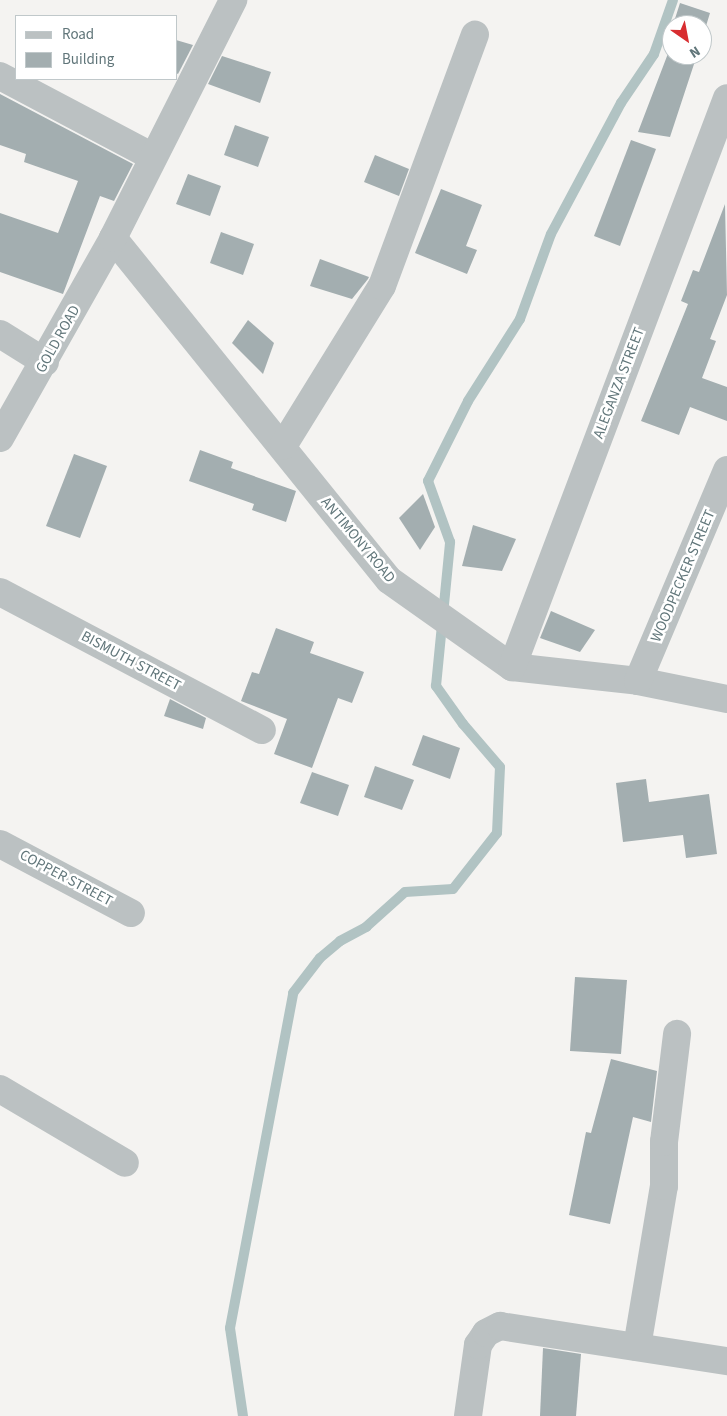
<!DOCTYPE html>
<html>
<head>
<meta charset="utf-8">
<style>
	body { margin:0 }
	#map { position:relative; width:727px; height:1416px; overflow:hidden; background:#f4f3f1; font-family:"Source Sans 3",sans-serif }
	div>[style] { position:absolute }
	[style*='--x'] { left:calc(var(--x)*1px); top:calc(var(--y)*1px); width:calc(var(--w)*1px); rotate:calc(var(--a)*1deg) }
	.stream>* { height:10px; margin:-5px; padding:0 5px; transform-origin:5px; border-radius:5px; background:#b1c3c3 }
	.building>* { inset:0; background:#a3aeb0 }
	.minor>* { height:28px; margin:-14px; padding:0 14px; transform-origin:14px; border-radius:14px; background:#bbc1c2 }
	span { translate:-50% -50%; white-space:nowrap; text-align:center; line-height:1.15; -webkit-text-stroke:5px #fff; paint-order:stroke }
	.street-label { font-size:15px; color:#61767a }
	.legend { position:absolute; left:15px; top:15px; width:162px; height:65px; box-sizing:border-box; background:#fff; border:1px solid #c0c8ca; margin:0; padding:6px 9px; list-style:none; font-size:15px; color:#61767a }
	.legend li { display:flex; align-items:center; gap:10px; height:25px }
	.legend b { width:25px; border:1px solid #c0c8ca }
	.north { position:absolute; left:662px; top:15px; width:50px; height:50px; box-sizing:border-box; background:#fff; border:1px solid #c0c8ca; border-radius:50%; rotate:147deg; font-size:14px; font-weight:700; line-height:20px; text-align:center; color:#61767a }
	.north::after { content:''; display:block; margin:auto; width:18px; height:22px; background:#d82d30; clip-path:polygon(50% 0,100% 100%,50% 72%,0 100%) }
</style>
</head>
<body>
<div id="map">
	<div class="stream">
		<i style="--x:243;--y:1416;--w:89;--a:-98.4"></i>
		<i style="--x:230;--y:1328;--w:341;--a:-79.3"></i>
		<i style="--x:293;--y:993;--w:44;--a:-52.4"></i>
		<i style="--x:320;--y:958;--w:26;--a:-40"></i>
		<i style="--x:340;--y:941;--w:30;--a:-28"></i>
		<i style="--x:366;--y:927;--w:52;--a:-41.9"></i>
		<i style="--x:405;--y:892;--w:48;--a:-3.6"></i>
		<i style="--x:453;--y:889;--w:71;--a:-51.8"></i>
		<i style="--x:497;--y:833;--w:66;--a:-87.4"></i>
		<i style="--x:500;--y:767;--w:57;--a:-130.7"></i>
		<i style="--x:463;--y:724;--w:47;--a:-125.4"></i>
		<i style="--x:436;--y:686;--w:145;--a:-84.4"></i>
		<i style="--x:450;--y:542;--w:65;--a:-109.8"></i>
		<i style="--x:428;--y:481;--w:89;--a:-63.4"></i>
		<i style="--x:468;--y:401;--w:97;--a:-57.6"></i>
		<i style="--x:520;--y:319;--w:90;--a:-70"></i>
		<i style="--x:551;--y:234;--w:149;--a:-61.9"></i>
		<i style="--x:621;--y:103;--w:59;--a:-56"></i>
		<i style="--x:654;--y:54;--w:57;--a:-70.6"></i>
	</div>
	<div class="building">
		<i style="clip-path:polygon(680px 3px,710px 13px,702px 39px,702px 25px,673px 25px)"></i>
		<i style="clip-path:polygon(176px 40px,193px 45px,178px 74px,176px 73px)"></i>
		<i style="clip-path:polygon(672px 43px,672px 55px,697px 55px,670px 137px,638px 132px)"></i>
		<i style="clip-path:polygon(222px 56px,271px 72px,260px 103px,208px 84px)"></i>
		<i style="clip-path:polygon(0 94px,133px 164px,114px 201px,100px 196px,63px 294px,0 272px,0 213px,58px 233px,78px 181px,24px 162px,26px 154px,0 145px)"></i>
		<i style="clip-path:polygon(235px 125px,269px 137px,258px 167px,224px 155px)"></i>
		<i style="clip-path:polygon(631px 140px,656px 149px,620px 246px,594px 236px)"></i>
		<i style="clip-path:polygon(375px 155px,409px 169px,399px 196px,364px 182px)"></i>
		<i style="clip-path:polygon(188px 174px,221px 186px,210px 216px,176px 204px)"></i>
		<i style="clip-path:polygon(441px 189px,482px 205px,466px 246px,477px 250px,467px 274px,415px 253px)"></i>
		<i style="clip-path:polygon(725px 204px,727px 295px,710px 339px,716px 341px,702px 378px,727px 387px,727px 421px,690px 407px,679px 435px,641px 421px,688px 304px,681px 301px,693px 270px,699px 272px)"></i>
		<i style="clip-path:polygon(221px 232px,254px 244px,243px 275px,210px 263px)"></i>
		<i style="clip-path:polygon(320px 259px,369px 277px,368px 279px,352px 299px,310px 286px)"></i>
		<i style="clip-path:polygon(248px 320px,274px 343px,263px 374px,232px 343px)"></i>
		<i style="clip-path:polygon(200px 450px,233px 462px,231px 468px,296px 491px,286px 522px,252px 510px,254px 504px,189px 481px)"></i>
		<i style="clip-path:polygon(74px 454px,107px 466px,80px 538px,46px 526px)"></i>
		<i style="clip-path:polygon(423px 494px,435px 527px,420px 550px,399px 518px)"></i>
		<i style="clip-path:polygon(473px 525px,516px 539px,502px 571px,462px 566px)"></i>
		<i style="clip-path:polygon(551px 611px,595px 630px,580px 652px,540px 638px)"></i>
		<i style="clip-path:polygon(276px 628px,314px 642px,310px 653px,364px 672px,352px 703px,338px 698px,312px 768px,274px 754px,287px 719px,241px 701px,252px 672px,259px 674px)"></i>
		<i style="clip-path:polygon(170px 699px,206px 718px,203px 729px,164px 716px)"></i>
		<i style="clip-path:polygon(423px 735px,460px 748px,450px 779px,412px 765px)"></i>
		<i style="clip-path:polygon(375px 766px,414px 780px,402px 810px,364px 797px)"></i>
		<i style="clip-path:polygon(312px 772px,349px 785px,338px 816px,300px 803px)"></i>
		<i style="clip-path:polygon(646px 779px,649px 802px,709px 794px,717px 854px,686px 858px,683px 835px,623px 842px,616px 783px)"></i>
		<i style="clip-path:polygon(575px 977px,627px 980px,621px 1054px,570px 1051px)"></i>
		<i style="clip-path:polygon(611px 1059px,657px 1071px,651px 1122px,633px 1117px,610px 1224px,569px 1215px,586px 1132px,591px 1133px)"></i>
		<i style="clip-path:polygon(543px 1348px,581px 1354px,576px 1416px,540px 1416px)"></i>
	</div>
	<div class="minor">
		<i style="--x:0;--y:76;--w:173;--a:27.9"></i>
		<i style="--x:113;--y:238;--w:439;--a:51.1"></i>
		<i style="--x:389;--y:580;--w:151;--a:35.3"></i>
		<i style="--x:512;--y:667;--w:127;--a:6.3"></i>
		<i style="--x:638;--y:681;--w:91;--a:11.4"></i>
		<i style="--x:0;--y:334;--w:53;--a:31.9"></i>
		<i style="--x:0;--y:438;--w:230;--a:-60.5"></i>
		<i style="--x:113;--y:238;--w:267;--a:-63.2"></i>
		<i style="--x:283;--y:446;--w:188;--a:-58.3"></i>
		<i style="--x:382;--y:286;--w:268;--a:-69.7"></i>
		<i style="--x:0;--y:592;--w:296;--a:27.8"></i>
		<i style="--x:512;--y:667;--w:608;--a:-69.3"></i>
		<i style="--x:638;--y:681;--w:229;--a:-67.1"></i>
		<i style="--x:0;--y:844;--w:148;--a:27.8"></i>
		<i style="--x:0;--y:1089;--w:145;--a:30.6"></i>
		<i style="--x:637;--y:1347;--w:163;--a:-80.5"></i>
		<i style="--x:664;--y:1186;--w:44;--a:-90"></i>
		<i style="--x:664;--y:1142;--w:109;--a:-83.1"></i>
		<i style="--x:468;--y:1416;--w:72;--a:-82"></i>
		<i style="--x:478;--y:1345;--w:14;--a:-56"></i>
		<i style="--x:486;--y:1333;--w:16;--a:-27"></i>
		<i style="--x:500;--y:1326;--w:230;--a:8.8"></i>
	</div>
	<div class="street-label">
		<span style="left:58px;top:339px;rotate:-61deg">GOLD ROAD</span>
		<span style="left:619px;top:383px;rotate:-69deg">ALEGANZA STREET</span>
		<span style="left:358px;top:540px;rotate:50deg">ANTIMONY ROAD</span>
		<span style="left:683px;top:576px;rotate:-67deg">WOODPECKER STREET</span>
		<span style="left:131px;top:661px;rotate:28deg">BISMUTH STREET</span>
		<span style="left:66px;top:878px;rotate:28deg">COPPER STREET</span>
	</div>
	<ul class="legend">
	<li><b style="height:6px;background:#bbc1c2"></b>Road</li>
	<li><b style="height:14px;background:#a3aeb0"></b>Building</li>
	</ul>
	<div class="north">N</div>
</div>
</body>
</html>
